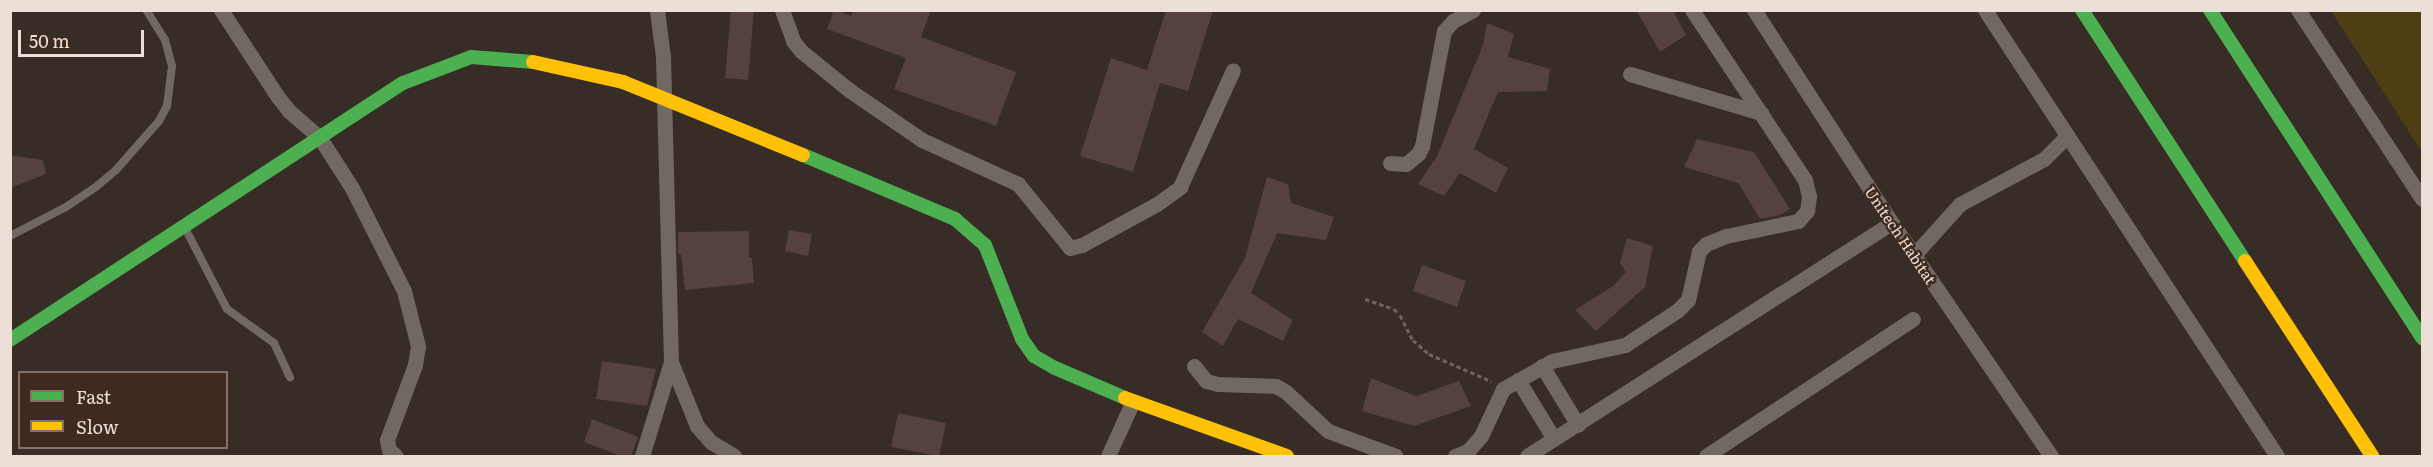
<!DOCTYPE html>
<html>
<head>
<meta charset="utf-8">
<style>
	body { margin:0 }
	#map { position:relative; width:2433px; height:467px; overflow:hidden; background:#372c26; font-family:Literata,serif }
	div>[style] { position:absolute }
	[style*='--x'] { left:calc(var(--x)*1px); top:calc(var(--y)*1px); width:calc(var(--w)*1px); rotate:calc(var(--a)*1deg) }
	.green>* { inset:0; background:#4d3e14 }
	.building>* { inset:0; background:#55413d }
	.path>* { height:3px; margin-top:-1.5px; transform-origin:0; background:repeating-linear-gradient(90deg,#6c635f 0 4.5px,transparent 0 7.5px) }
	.lane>* { height:8px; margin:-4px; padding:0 4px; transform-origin:4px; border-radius:4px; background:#726863 }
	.street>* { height:15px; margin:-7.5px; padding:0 7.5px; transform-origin:7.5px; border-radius:7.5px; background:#726863 }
	.fast>* { height:14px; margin:-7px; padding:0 7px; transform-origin:7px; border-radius:7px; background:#4caf50 }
	.slow>* { height:14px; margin:-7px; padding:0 7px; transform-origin:7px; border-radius:7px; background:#ffc107 }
	span { translate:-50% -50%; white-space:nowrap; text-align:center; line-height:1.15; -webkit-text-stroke:4.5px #3e2a1f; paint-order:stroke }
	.street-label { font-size:15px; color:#ecdfd8 }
	.frame { position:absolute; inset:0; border:12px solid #ecdfd8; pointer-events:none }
	.legend { position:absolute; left:18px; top:371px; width:210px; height:78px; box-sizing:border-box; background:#3e2a1f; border:2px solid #847269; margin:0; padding:8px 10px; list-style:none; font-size:18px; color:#ecdfd8 }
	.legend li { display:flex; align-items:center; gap:12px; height:30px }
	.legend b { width:30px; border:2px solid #847269 }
	.scale { position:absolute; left:18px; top:30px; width:126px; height:27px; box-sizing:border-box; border:3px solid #ecdfd8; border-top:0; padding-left:8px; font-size:18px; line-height:21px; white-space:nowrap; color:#ecdfd8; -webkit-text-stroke:4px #3e2a1f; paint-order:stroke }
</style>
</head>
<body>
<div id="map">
	<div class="green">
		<i style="clip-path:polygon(2331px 11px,2422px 11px,2422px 152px)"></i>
	</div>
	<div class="building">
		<i style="clip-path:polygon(731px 10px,754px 10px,748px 80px,725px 78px)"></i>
		<i style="clip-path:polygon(834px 10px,851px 16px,853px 10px,931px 10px,921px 37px,1016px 72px,996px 126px,894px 89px,906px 58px,827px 29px)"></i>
		<i style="clip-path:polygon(1166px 10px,1213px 10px,1188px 91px,1160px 83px,1133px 172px,1080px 156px,1111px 58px,1147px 70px)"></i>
		<i style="clip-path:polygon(1636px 10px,1673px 10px,1686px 35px,1660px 52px)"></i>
		<i style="clip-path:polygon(1487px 23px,1514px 34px,1508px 57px,1550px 69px,1547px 91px,1498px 92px,1474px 149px,1508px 168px,1496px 193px,1460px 173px,1444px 196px,1418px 184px,1437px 156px,1483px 45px)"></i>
		<i style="clip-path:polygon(1697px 139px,1754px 152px,1790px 209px,1780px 215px,1760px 219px,1738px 183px,1684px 167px)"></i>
		<i style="clip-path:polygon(10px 155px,43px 160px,46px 174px,10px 188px)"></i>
		<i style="clip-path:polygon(1267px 177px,1288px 184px,1291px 203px,1334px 217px,1326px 240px,1277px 233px,1251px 293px,1293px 320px,1283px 341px,1238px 319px,1223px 346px,1202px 332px,1245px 258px)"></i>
		<i style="clip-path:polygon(789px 230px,812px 234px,808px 256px,785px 251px)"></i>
		<i style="clip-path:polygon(749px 231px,749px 258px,752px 258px,754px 283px,685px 290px,681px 254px,678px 254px,678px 232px)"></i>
		<i style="clip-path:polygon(1627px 238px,1653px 246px,1645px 287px,1596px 331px,1575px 310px,1613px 286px,1626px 272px,1620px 263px)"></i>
		<i style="clip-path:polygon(1422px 265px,1466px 281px,1457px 307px,1413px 291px)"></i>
		<i style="clip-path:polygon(602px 361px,656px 369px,647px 406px,596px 399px)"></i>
		<i style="clip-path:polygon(1371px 378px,1416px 396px,1459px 381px,1471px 406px,1414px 426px,1362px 411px)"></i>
		<i style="clip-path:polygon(898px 413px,946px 423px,939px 456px,891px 447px)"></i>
		<i style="clip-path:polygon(592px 419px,638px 437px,631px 456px,621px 456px,584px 442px)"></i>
	</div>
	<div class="path">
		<i style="--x:1365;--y:299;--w:31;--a:19"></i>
		<i style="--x:1394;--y:309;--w:8;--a:45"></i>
		<i style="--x:1400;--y:315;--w:28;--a:63"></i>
		<i style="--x:1413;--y:340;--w:21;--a:41"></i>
		<i style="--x:1429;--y:354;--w:68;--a:23.5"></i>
	</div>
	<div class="lane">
		<i style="--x:185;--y:228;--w:91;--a:62.6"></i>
		<i style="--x:227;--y:309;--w:58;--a:35.9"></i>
		<i style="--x:274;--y:343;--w:38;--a:65"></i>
		<i style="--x:10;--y:236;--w:63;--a:-27.4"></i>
		<i style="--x:66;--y:207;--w:37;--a:-34"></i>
		<i style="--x:97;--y:186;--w:25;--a:-40"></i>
		<i style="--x:116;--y:170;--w:65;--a:-48.7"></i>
		<i style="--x:159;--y:121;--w:17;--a:-62"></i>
		<i style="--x:167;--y:106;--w:40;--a:-82.9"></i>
		<i style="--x:172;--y:66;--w:27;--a:-105"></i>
		<i style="--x:165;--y:40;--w:36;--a:-122"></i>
	</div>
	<div class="street">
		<i style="--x:221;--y:10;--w:104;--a:56.8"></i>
		<i style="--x:278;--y:97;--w:18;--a:52"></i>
		<i style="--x:289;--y:111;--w:41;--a:41.1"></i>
		<i style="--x:320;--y:138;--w:59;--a:57.4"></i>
		<i style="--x:352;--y:188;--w:115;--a:63.2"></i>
		<i style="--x:404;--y:291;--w:57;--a:75.7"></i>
		<i style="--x:418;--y:346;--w:19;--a:99"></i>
		<i style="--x:415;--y:365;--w:80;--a:110.5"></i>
		<i style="--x:387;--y:440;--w:10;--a:79"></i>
		<i style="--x:389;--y:450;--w:9;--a:41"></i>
		<i style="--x:657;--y:10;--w:47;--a:82.7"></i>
		<i style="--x:663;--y:57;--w:305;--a:88.5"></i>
		<i style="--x:671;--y:362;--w:69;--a:67.9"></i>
		<i style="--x:697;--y:426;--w:21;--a:49"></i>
		<i style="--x:711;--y:442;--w:27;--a:31"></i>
		<i style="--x:782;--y:10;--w:33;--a:70"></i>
		<i style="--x:793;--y:41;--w:13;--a:51"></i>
		<i style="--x:801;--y:51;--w:62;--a:39.1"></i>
		<i style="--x:849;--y:90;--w:88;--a:34.4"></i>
		<i style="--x:922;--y:140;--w:106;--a:24.6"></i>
		<i style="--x:1018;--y:184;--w:82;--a:50.9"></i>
		<i style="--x:1070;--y:248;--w:12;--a:-14"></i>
		<i style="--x:1082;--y:245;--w:85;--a:-28.7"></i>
		<i style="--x:1157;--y:204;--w:29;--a:-36"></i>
		<i style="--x:1180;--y:187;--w:128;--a:-65.6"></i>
		<i style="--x:1754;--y:10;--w:254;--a:57.1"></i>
		<i style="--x:1892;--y:223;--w:282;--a:55.7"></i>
		<i style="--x:1985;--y:10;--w:533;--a:56.79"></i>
		<i style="--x:2298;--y:10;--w:226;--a:56.7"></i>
		<i style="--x:1630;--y:74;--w:137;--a:16.6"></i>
		<i style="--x:1390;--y:163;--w:16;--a:4"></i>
		<i style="--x:1406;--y:164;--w:16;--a:-40"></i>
		<i style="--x:1418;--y:154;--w:9;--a:-63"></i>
		<i style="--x:1422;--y:146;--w:117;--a:-79.2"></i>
		<i style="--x:1444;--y:31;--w:13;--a:-48"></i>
		<i style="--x:1453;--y:21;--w:23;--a:-29"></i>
		<i style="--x:1914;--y:255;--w:69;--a:-48"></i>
		<i style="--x:1960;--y:204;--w:95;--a:-28.2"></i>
		<i style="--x:2044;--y:159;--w:33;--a:-45"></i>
		<i style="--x:1194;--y:366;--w:19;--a:51"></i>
		<i style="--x:1206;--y:381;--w:12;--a:14"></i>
		<i style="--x:1218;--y:384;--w:58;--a:2"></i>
		<i style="--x:1276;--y:386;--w:12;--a:31"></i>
		<i style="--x:1286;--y:392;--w:57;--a:42.9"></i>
		<i style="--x:1328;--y:431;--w:72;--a:20.2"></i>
		<i style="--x:1542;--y:366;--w:69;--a:58.6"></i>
		<i style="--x:1518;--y:380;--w:69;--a:58.6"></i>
		<i style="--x:642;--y:456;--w:98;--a:-72.9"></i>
		<i style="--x:1108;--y:456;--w:60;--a:-65.6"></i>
		<i style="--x:1455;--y:456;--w:14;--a:-21"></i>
		<i style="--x:1468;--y:451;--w:20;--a:-49"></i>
		<i style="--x:1481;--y:436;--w:52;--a:-64.9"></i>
		<i style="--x:1503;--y:389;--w:56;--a:-29.7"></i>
		<i style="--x:1552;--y:361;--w:75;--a:-12.4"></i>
		<i style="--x:1625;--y:345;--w:64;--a:-33.4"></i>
		<i style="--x:1678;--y:310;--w:14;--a:-45"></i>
		<i style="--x:1688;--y:300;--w:50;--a:-77.3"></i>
		<i style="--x:1699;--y:251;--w:10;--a:-45"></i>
		<i style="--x:1706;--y:244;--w:22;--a:-22"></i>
		<i style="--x:1726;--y:236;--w:74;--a:-11.8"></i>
		<i style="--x:1798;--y:221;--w:13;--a:-48"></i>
		<i style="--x:1807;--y:211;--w:15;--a:-82"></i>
		<i style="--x:1809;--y:196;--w:16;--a:-104"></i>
		<i style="--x:1805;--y:180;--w:204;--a:-123.6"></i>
		<i style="--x:1527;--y:456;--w:433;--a:-32.6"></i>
		<i style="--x:1706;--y:456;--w:248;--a:-33.5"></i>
	</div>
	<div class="fast">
		<i style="--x:2082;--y:10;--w:299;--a:57"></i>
		<i style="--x:2210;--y:10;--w:391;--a:57.1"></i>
		<i style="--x:803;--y:155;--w:165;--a:22.8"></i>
		<i style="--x:955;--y:219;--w:40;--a:41"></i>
		<i style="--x:985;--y:245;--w:101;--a:68.5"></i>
		<i style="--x:1022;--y:339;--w:21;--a:55"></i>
		<i style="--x:1034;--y:356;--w:24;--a:30"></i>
		<i style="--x:1055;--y:368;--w:76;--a:23.2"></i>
		<i style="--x:10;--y:340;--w:470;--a:-33.2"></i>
		<i style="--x:403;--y:83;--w:73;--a:-20.9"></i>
		<i style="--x:471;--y:57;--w:62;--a:4.6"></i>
	</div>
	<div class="slow">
		<i style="--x:533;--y:62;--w:92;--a:12.5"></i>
		<i style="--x:623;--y:82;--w:194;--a:22.1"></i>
		<i style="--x:2245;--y:261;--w:233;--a:56.9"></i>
		<i style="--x:1125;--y:398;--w:172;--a:19.7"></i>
	</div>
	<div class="street-label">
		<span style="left:1901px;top:235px;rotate:56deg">Unitech Habitat</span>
	</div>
	<div class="frame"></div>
	<ul class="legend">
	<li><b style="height:8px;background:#4caf50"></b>Fast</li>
	<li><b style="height:8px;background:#ffc107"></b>Slow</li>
	</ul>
	<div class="scale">50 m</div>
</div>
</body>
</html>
